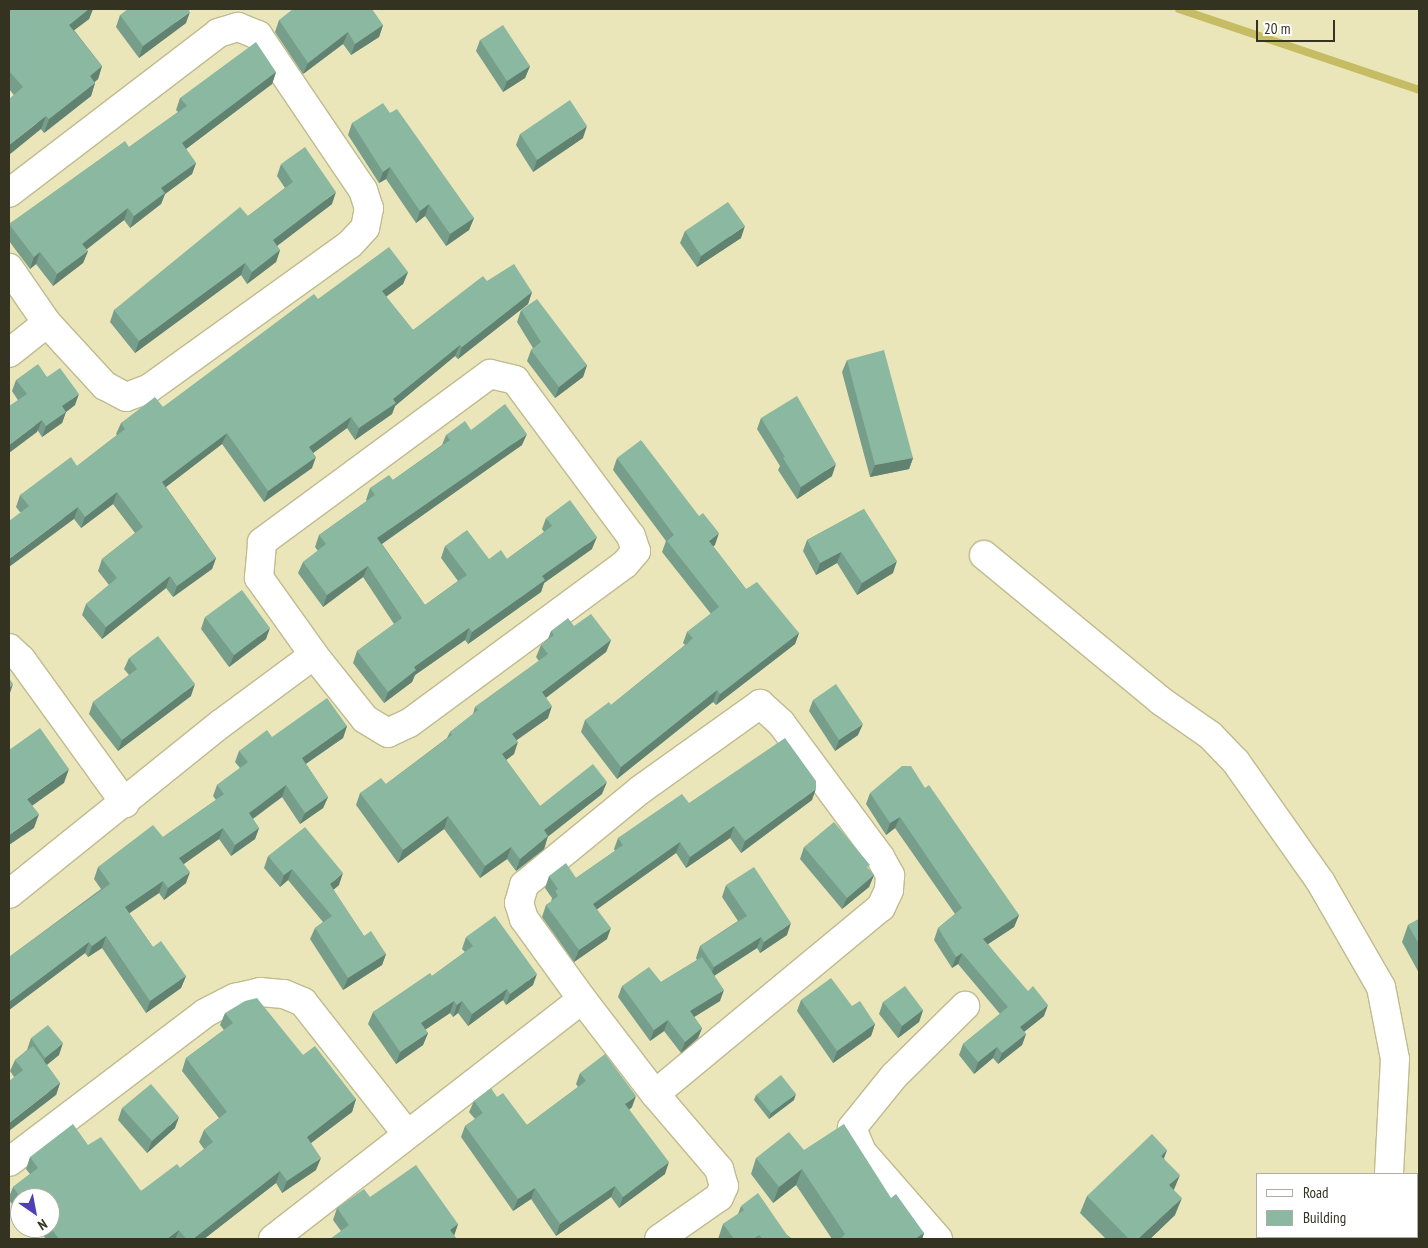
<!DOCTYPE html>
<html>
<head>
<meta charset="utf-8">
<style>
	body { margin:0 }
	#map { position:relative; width:1428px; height:1248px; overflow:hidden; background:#ebe6b9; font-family:"PT Sans Narrow",sans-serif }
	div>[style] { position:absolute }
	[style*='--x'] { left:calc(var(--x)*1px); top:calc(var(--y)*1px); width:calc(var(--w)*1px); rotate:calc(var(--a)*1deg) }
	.stream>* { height:8px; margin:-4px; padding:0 4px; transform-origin:4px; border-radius:4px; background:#c6bc63 }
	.roads { filter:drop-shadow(1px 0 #bfbb8f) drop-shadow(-1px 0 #bfbb8f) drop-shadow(0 1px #bfbb8f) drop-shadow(0 -1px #bfbb8f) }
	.street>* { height:28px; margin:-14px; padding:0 14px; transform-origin:14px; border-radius:14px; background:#fff }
	.wall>* { inset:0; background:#779e8a }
	.shaded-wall>* { inset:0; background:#618171 }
	.building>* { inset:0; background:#8ab8a1 }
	span { translate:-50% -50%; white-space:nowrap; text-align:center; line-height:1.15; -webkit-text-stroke:4px #fff; paint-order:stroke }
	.frame { position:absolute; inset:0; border:10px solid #343221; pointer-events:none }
	.legend { position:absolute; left:1256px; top:1173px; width:162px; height:65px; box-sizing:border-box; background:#fff; border:1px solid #aeada6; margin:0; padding:6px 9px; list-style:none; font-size:15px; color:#343221 }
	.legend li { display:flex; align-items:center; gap:10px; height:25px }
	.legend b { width:25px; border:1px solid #aeada6 }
	.north { position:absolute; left:10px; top:1188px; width:50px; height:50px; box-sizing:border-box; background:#fff; border:1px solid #aeada6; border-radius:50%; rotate:147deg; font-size:14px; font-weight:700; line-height:20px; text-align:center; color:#343221 }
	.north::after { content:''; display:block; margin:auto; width:18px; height:22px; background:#5040b7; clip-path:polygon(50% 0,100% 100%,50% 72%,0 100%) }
	.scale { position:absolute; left:1256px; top:20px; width:79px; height:22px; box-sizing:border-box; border:2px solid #343221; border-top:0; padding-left:6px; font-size:15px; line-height:18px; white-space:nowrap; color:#343221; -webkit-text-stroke:4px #fff; paint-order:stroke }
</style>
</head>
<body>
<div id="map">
	<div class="stream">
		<i style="--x:1179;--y:9;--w:253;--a:18.6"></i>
	</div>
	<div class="roads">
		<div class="street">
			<i style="--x:9;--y:193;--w:263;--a:-37.4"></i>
			<i style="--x:218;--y:33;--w:21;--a:-17"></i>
			<i style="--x:238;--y:27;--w:22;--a:22"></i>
			<i style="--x:258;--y:35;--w:187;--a:55.9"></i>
			<i style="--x:363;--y:190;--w:19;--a:72"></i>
			<i style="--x:369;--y:208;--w:20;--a:101"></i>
			<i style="--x:365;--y:228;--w:22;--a:133"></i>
			<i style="--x:350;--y:244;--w:249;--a:144.3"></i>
			<i style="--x:148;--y:389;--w:23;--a:160"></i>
			<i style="--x:126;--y:397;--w:24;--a:-152"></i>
			<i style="--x:105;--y:386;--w:86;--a:-132.6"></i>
			<i style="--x:47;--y:323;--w:67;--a:-124.6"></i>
			<i style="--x:9;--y:353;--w:48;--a:-38.3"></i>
			<i style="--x:490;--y:374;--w:26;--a:13"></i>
			<i style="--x:515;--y:380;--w:194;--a:53.4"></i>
			<i style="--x:631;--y:536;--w:16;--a:72"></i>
			<i style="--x:636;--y:551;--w:17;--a:130"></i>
			<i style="--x:625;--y:564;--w:268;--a:143.6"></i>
			<i style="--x:409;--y:723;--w:23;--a:155"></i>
			<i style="--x:388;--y:733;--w:27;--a:-149"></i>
			<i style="--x:365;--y:719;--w:82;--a:-128.6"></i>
			<i style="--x:314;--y:655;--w:95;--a:-125.5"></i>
			<i style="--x:259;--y:578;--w:36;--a:-85"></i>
			<i style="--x:262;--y:542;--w:283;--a:-36.4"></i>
			<i style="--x:984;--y:555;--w:229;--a:39.5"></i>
			<i style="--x:1161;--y:701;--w:60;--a:34.8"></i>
			<i style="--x:1210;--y:735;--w:37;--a:46"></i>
			<i style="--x:1236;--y:762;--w:146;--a:54.8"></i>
			<i style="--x:1320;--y:881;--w:122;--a:60.1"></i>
			<i style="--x:1381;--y:987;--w:73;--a:79"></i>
			<i style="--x:1395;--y:1059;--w:115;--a:93"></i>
			<i style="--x:9;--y:648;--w:16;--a:43"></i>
			<i style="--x:21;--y:659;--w:178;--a:54.2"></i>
			<i style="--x:9;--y:894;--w:273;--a:-38.8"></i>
			<i style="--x:222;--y:723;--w:114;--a:-36.5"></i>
			<i style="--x:582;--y:999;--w:120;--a:52.5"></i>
			<i style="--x:655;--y:1094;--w:99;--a:49.5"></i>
			<i style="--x:719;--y:1169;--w:18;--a:74"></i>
			<i style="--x:724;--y:1186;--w:12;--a:114"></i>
			<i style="--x:719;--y:1197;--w:73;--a:145"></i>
			<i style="--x:9;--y:1162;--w:246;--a:-37.2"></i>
			<i style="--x:205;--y:1013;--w:34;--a:-27"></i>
			<i style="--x:235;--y:998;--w:26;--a:-13"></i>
			<i style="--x:260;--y:992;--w:24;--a:5"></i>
			<i style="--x:284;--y:994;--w:21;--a:23"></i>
			<i style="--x:303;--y:1002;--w:168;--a:51.8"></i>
			<i style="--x:1388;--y:1237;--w:2;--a:63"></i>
			<i style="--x:273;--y:1239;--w:391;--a:-37.8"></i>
			<i style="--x:582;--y:999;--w:99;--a:-125.9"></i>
			<i style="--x:524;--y:919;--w:17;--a:-107"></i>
			<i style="--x:519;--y:903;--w:19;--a:-74"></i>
			<i style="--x:524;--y:885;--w:150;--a:-39.3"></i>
			<i style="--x:640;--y:790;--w:148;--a:-35.6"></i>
			<i style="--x:760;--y:704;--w:28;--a:42"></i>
			<i style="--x:781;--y:723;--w:167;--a:53.5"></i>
			<i style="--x:880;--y:857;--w:21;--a:61"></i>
			<i style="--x:890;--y:875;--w:15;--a:94"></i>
			<i style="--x:889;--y:890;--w:19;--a:115"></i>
			<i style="--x:881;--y:907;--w:293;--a:140.4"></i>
			<i style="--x:938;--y:1239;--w:116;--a:-131.1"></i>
			<i style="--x:862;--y:1152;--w:26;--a:-113"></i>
			<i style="--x:852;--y:1128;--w:67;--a:-51.1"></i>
			<i style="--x:894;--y:1076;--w:100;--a:-44.6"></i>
		</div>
	</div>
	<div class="wall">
		<i style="clip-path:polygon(9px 9px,93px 9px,89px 19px,74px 30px,102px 66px,98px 79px,95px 82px,95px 83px,91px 96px,44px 133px,9px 89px)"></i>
		<i style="clip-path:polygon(120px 15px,186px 23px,139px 58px,116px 27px)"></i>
		<i style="clip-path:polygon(279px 20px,383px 25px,379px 37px,351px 55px,343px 44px,303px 74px,275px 32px)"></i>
		<i style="clip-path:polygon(480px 40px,530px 66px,525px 78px,503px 92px,476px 51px)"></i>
		<i style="clip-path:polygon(276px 72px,272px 84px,186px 149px,196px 163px,192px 174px,165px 194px,161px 204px,130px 228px,124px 220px,86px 250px,88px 251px,83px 263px,53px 286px,36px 264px,30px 269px,9px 241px,9px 224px,129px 147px,178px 112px,176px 110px,180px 98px)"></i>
		<i style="clip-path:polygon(390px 113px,474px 218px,469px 230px,446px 246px,425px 216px,416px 223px,386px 179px,379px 183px,348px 135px,352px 123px)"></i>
		<i style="clip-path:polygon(520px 134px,583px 138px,533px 172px,516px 145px)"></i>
		<i style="clip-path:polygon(281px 164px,332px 204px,277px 246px,280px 250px,276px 262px,247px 284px,241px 275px,135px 353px,110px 322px,114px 310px,248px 216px,285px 188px,277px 176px)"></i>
		<i style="clip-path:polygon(685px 231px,741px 238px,697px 267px,680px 243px)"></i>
		<i style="clip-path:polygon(408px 272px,403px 284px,386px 297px,413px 330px,487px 281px,532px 292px,528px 304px,458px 359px,455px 356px,395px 406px,392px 414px,355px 440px,347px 428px,313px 453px,312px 468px,264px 502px,222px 444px,166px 487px,216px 558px,212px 569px,173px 597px,166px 588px,102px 639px,82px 615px,86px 604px,109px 585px,98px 571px,102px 559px,135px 533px,113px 504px,81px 528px,74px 519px,20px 512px,16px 507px,20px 495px,77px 466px,117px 435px,116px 434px,121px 423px,163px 407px,318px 299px)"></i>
		<i style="clip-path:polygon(521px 310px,587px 365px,583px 377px,555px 398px,527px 361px,531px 350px,533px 348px,517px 322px)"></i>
		<i style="clip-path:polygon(847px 360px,913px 458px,909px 469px,870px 477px,842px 372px)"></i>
		<i style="clip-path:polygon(47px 377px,75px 405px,66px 412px,62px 423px,42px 437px,12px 391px,16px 380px)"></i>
		<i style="clip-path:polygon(761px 418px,832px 476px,797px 499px,778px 470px,780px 466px,757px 429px)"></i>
		<i style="clip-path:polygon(471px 430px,522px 445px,382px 544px,425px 605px,458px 581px,441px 558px,445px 546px,489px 559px,507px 559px,544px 532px,542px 529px,546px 518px,592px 549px,544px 583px,541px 592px,468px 644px,465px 640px,415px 675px,412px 682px,384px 703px,353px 663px,357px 651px,394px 624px,363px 577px,323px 607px,298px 573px,303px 562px,318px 551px,315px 547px,319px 535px,367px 501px,366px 500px,370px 488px,393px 480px,442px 445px,446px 435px)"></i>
		<i style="clip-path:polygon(617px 458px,715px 545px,713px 546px,746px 589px,799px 633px,795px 644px,716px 705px,713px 702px,617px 779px,581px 732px,585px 720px,611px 705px,685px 645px,683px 643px,687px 632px,711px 614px,662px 552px,666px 541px,613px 470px)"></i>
		<i style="clip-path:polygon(864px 509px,893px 573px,857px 595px,837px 563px,816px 575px,803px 551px,807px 540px)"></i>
		<i style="clip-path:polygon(205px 617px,266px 639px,229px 667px,201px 629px)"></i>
		<i style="clip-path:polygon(574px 626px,611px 640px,606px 652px,546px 697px,548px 718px,517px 740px,514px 754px,506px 760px,540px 806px,602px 794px,548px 836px,544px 849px,516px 871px,507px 859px,480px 878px,444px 829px,398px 863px,356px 805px,360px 793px,386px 784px,447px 738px,450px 732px,473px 714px,475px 707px,539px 661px,536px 657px,541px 645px,548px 639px,551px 631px)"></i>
		<i style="clip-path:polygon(129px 658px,191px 696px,118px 751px,89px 714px,93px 702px,129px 675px,124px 669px)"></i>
		<i style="clip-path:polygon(813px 700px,858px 735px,835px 751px,809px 711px)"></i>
		<i style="clip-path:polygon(347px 726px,343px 738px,306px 764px,328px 797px,323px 808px,300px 824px,282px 797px,253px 819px,259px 828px,255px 839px,231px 856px,219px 839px,184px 864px,186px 883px,164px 900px,159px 893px,129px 913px,153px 947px,186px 976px,181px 988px,146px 1013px,102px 948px,88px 957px,85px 953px,9px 1010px,9px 957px,101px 889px,94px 879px,98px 867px,163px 837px,216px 800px,213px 796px,217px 785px,240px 768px,235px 762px,239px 751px,272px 737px)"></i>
		<i style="clip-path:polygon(925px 788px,1019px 915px,1014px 927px,988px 944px,1044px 1016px,1024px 1032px,1026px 1034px,1022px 1045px,998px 1064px,993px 1058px,974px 1074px,959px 1055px,963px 1044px,1000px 1014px,958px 964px,952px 968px,934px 940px,938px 928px,955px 914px,895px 828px,886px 835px,866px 804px,870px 793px)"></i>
		<i style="clip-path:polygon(812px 800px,741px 853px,730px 838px,686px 868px,676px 853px,597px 909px,607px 939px,574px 962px,542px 917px,546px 905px,551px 902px,552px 898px,545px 888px,549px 876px,576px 878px,615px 851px,614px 849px,618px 838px,689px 803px)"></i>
		<i style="clip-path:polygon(804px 847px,868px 869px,874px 875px,869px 887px,842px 909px,800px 859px)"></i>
		<i style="clip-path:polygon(268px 856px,339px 885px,333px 890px,364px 936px,386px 954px,382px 965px,343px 990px,310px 939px,315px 928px,323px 922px,288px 880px,280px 887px,264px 868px)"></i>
		<i style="clip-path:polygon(726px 885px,787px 935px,760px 953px,757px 948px,714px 976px,720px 1001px,694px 1017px,702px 1028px,698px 1038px,681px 1053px,664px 1031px,650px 1041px,618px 997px,622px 986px,661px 982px,697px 960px,696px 958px,700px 946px,738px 921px,722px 897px)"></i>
		<i style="clip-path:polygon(1419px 919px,1419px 973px,1402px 942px,1408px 925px)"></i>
		<i style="clip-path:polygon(466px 937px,533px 985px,506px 1005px,503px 1000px,468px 1026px,458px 1013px,453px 1017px,450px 1013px,425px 1030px,428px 1033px,423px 1045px,396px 1064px,368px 1024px,373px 1012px,432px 976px,465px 952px,462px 949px)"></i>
		<i style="clip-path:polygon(801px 1000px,852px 1006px,875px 1024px,871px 1036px,833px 1063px,797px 1011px)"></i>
		<i style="clip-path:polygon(883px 1002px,923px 1010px,919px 1022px,898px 1038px,879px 1014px)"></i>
		<i style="clip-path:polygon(225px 1013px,303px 1055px,356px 1099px,352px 1112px,311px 1143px,316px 1170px,282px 1193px,276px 1183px,204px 1239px,46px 1239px,37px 1228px,50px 1228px,50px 1198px,20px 1198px,20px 1215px,9px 1200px,9px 1197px,13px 1187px,30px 1174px,26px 1169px,30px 1157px,88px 1145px,141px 1191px,180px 1168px,204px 1149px,199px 1142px,204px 1130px,219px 1118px,182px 1071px,186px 1058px,224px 1030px,220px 1025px)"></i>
		<i style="clip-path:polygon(31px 1038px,59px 1055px,47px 1065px,60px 1083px,56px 1095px,14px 1077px,10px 1071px,15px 1060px,27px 1050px)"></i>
		<i style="clip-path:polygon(580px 1073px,632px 1107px,629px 1110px,665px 1174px,619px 1208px,611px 1197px,556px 1236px,531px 1199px,513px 1211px,461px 1137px,465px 1126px,475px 1119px,469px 1112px,474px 1101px,497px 1097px,527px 1125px,578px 1087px,576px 1084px)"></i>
		<i style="clip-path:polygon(756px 1095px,794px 1100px,769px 1119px,754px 1100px)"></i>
		<i style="clip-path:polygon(122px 1108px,175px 1128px,147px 1153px,118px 1120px)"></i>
		<i style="clip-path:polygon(804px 1150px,891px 1198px,924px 1233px,922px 1239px,832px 1239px,796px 1185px,773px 1203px,751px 1174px,756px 1158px)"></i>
		<i style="clip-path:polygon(1167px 1150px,1164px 1158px,1174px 1190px,1175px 1215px,1150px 1239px,1106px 1239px,1080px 1213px,1087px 1196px)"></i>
		<i style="clip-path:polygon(370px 1197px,458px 1224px,454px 1235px,341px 1231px,333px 1220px,337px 1208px)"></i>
		<i style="clip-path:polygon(741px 1206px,787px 1235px,792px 1239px,718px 1239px,723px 1224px,738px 1214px)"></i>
	</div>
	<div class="shaded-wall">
		<i style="clip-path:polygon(89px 9px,93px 9px,89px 19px,64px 38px,69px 25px)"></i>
		<i style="clip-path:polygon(190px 12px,186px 23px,139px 58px,143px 46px)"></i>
		<i style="clip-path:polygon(383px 25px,379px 37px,351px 55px,355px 44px)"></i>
		<i style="clip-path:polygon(348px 32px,343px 44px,303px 74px,308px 63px)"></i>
		<i style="clip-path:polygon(102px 66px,98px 79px,85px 89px,90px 76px)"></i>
		<i style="clip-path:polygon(530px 66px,525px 78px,503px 92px,507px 81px)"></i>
		<i style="clip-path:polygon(276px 72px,272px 84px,178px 155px,182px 143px)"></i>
		<i style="clip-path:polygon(95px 83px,91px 96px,44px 133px,49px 119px)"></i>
		<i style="clip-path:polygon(46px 116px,41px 129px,9px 155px,9px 145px)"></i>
		<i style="clip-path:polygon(587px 126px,583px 138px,533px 172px,537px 160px)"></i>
		<i style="clip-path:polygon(196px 163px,192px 174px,165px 194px,161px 204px,130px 228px,134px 216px,161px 188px)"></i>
		<i style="clip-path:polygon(390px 167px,386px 179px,379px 183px,383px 172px)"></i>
		<i style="clip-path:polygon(336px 192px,332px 204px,269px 252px,273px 240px)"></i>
		<i style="clip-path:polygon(429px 204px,425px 216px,416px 223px,420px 211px)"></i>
		<i style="clip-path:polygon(128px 208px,124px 220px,78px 256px,82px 244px)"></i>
		<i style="clip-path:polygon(474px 218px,469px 230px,446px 246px,450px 234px)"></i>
		<i style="clip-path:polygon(745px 226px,741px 238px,697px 267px,701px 256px)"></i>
		<i style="clip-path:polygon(280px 250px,276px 262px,247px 284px,252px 272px)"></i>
		<i style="clip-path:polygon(88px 251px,83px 263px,53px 286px,57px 274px)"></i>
		<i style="clip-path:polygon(40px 252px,36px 264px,30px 269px,34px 257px)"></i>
		<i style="clip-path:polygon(245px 263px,241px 275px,135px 353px,139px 341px)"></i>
		<i style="clip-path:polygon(408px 272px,403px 284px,377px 303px,382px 291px)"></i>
		<i style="clip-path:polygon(532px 292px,528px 304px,458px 359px,462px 347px)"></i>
		<i style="clip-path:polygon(460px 345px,455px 356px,395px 406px,392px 414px,355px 440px,359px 428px,393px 399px)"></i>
		<i style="clip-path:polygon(587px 365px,583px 377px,555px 398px,559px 387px)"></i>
		<i style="clip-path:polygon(79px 394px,75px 405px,66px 412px,62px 423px,42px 437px,46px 426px,62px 406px)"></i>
		<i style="clip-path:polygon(351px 417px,347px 428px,305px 459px,309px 447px)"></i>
		<i style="clip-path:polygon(42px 420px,37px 432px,9px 453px,9px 445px)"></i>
		<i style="clip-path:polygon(227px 433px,222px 444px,158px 493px,162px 482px)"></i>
		<i style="clip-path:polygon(527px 434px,522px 445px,373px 550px,377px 538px)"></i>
		<i style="clip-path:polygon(316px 457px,312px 468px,264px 502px,268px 491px)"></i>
		<i style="clip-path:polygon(913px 458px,909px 469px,870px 477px,875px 465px)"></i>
		<i style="clip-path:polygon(836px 464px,832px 476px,797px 499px,801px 487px)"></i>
		<i style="clip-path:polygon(117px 492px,113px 504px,81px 528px,85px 517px)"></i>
		<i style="clip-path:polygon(78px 507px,74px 519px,9px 567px,9px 559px)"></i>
		<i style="clip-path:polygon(719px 533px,715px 545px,705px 552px,709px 541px)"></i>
		<i style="clip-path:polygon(597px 537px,592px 549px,544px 583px,541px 592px,468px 644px,472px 632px,542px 576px)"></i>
		<i style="clip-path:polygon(841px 552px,837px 563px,816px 575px,820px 563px)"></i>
		<i style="clip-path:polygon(216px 558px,212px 569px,173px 597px,177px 586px)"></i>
		<i style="clip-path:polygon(897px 561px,893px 573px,857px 595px,862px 583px)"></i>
		<i style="clip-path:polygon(368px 566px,363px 577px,323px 607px,327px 595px)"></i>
		<i style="clip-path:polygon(170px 576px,166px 588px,102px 639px,106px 627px)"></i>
		<i style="clip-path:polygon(270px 628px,266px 639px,229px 667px,234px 655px)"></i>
		<i style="clip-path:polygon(469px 628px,465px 640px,415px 675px,412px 682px,384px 703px,388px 692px,414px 667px)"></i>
		<i style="clip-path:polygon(799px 633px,795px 644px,716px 705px,720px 694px)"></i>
		<i style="clip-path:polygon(611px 640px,606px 652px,538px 704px,542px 692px)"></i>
		<i style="clip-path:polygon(13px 684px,9px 696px,9px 688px)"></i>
		<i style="clip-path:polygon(195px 684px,191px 696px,118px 751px,122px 740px)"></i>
		<i style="clip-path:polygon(717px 690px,713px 702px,617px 779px,621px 767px)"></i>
		<i style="clip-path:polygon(552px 706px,548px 718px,508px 746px,512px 734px)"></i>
		<i style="clip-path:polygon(863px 724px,858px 735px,835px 751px,839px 740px)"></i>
		<i style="clip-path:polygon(347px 726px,343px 738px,298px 769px,302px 758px)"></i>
		<i style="clip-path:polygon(518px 742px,514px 754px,498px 766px,502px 754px)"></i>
		<i style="clip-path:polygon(69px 769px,64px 783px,22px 813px,27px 799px)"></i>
		<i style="clip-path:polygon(607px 782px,602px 794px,540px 843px,544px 830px)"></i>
		<i style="clip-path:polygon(286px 785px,282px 797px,245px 824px,249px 813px)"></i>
		<i style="clip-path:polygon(816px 789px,812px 800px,741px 853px,745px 841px)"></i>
		<i style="clip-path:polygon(328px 797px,323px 808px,300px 824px,305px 813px)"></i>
		<i style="clip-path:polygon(39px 814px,34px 828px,9px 845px,9px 835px)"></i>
		<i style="clip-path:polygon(448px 816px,444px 829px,398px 863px,403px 850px)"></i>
		<i style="clip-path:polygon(900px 817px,895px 828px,886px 835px,890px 823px)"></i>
		<i style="clip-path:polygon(734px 826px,730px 838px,686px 868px,690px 857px)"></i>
		<i style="clip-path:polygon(223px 828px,219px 839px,175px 870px,179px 858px)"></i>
		<i style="clip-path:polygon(259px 828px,255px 839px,231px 856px,235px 845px)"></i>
		<i style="clip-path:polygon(548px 836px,544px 849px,516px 871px,520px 859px)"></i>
		<i style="clip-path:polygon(680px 842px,676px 853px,589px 915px,593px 904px)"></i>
		<i style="clip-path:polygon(511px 847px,507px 859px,480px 878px,485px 866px)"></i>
		<i style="clip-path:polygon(292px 869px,288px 880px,280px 887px,284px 875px)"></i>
		<i style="clip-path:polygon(190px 872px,186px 883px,164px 900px,168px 888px)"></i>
		<i style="clip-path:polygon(343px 873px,339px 885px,326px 896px,330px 884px)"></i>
		<i style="clip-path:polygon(874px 875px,869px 887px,842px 909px,847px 898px)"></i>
		<i style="clip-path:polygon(163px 881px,159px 893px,121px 919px,125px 907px)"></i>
		<i style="clip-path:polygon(1019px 915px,1014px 927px,979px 950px,983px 939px)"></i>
		<i style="clip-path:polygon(791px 923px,787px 935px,760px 953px,764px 942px)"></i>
		<i style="clip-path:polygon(611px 928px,607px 939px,574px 962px,579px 950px)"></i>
		<i style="clip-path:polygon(106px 936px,102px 948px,88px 957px,92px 946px)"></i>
		<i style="clip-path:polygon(761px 937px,757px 948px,709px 979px,714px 967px)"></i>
		<i style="clip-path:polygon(89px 942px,85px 953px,9px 1010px,9px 1002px)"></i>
		<i style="clip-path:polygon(962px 953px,958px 964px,952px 968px,956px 957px)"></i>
		<i style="clip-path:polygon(386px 954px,382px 965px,343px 990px,348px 978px)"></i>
		<i style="clip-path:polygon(537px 974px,533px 985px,506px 1005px,510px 994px)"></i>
		<i style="clip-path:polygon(186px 976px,181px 988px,146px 1013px,150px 1001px)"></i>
		<i style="clip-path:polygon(507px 989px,503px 1000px,468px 1026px,472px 1014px)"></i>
		<i style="clip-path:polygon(724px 990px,720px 1001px,686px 1022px,690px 1011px)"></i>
		<i style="clip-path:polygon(454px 1001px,450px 1013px,417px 1035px,421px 1023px)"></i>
		<i style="clip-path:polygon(462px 1001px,458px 1013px,453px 1017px,457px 1005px)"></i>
		<i style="clip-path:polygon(1048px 1005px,1044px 1016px,1016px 1038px,1020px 1027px)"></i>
		<i style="clip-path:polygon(923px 1010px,919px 1022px,898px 1038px,902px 1026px)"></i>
		<i style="clip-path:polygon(668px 1020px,664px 1031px,650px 1041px,654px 1030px)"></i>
		<i style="clip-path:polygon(875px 1024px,871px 1036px,833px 1063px,837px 1051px)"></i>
		<i style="clip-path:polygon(702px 1028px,698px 1038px,681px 1053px,685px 1042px)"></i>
		<i style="clip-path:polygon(428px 1033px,423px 1045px,396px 1064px,400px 1052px)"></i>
		<i style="clip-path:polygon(1026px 1034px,1022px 1045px,998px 1064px,1002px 1053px)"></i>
		<i style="clip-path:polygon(63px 1043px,59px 1055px,41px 1069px,45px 1058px)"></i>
		<i style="clip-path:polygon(997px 1047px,993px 1058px,974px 1074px,978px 1062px)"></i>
		<i style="clip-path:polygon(60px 1083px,56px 1095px,9px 1131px,9px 1123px)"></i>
		<i style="clip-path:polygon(796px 1094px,794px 1100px,769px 1119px,771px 1113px)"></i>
		<i style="clip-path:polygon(636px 1096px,632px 1107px,621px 1116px,625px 1104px)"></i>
		<i style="clip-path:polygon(356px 1099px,352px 1112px,303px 1149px,307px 1137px)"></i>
		<i style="clip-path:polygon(179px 1117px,175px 1128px,147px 1153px,152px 1141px)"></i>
		<i style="clip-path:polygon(1167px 1150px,1160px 1168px,1161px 1156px)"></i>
		<i style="clip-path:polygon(321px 1158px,316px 1170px,282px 1193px,287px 1181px)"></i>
		<i style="clip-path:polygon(669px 1162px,665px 1174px,619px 1208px,623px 1197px)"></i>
		<i style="clip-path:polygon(802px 1169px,796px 1185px,773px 1203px,779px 1187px)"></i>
		<i style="clip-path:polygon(280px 1171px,276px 1183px,204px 1239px,193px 1239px)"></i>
		<i style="clip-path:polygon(1180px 1175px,1173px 1192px,1169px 1185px)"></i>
		<i style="clip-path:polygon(615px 1186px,611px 1197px,556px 1236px,560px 1224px)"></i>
		<i style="clip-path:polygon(535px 1188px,531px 1199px,513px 1211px,518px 1199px)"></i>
		<i style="clip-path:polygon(1182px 1198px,1175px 1215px,1150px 1239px,1138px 1239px)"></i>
		<i style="clip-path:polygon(458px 1224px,454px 1236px,450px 1230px)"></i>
		<i style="clip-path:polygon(179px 1230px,175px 1239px,167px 1239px)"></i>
		<i style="clip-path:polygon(924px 1233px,922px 1239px,915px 1239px)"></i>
	</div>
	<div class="building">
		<i style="clip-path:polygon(9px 9px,89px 9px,69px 25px,102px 66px,90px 76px,95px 83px,49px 119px,46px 116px,9px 145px,9px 99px,23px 87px,9px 71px)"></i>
		<i style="clip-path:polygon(128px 9px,188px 9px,190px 12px,143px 46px,120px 15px)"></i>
		<i style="clip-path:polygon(293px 9px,372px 9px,383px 25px,355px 44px,348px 32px,308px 63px,279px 20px)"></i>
		<i style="clip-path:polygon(503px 25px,530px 66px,507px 81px,480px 40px)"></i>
		<i style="clip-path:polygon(256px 42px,276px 72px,182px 143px,196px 163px,161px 188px,165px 193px,134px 216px,128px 208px,82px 244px,88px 251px,57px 274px,40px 252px,34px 257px,9px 224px,125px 141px,129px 147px,187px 106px,180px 98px)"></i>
		<i style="clip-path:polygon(570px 100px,587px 126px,537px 160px,520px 134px)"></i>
		<i style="clip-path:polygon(383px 103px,390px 113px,397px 109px,474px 218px,450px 234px,429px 204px,420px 211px,390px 167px,383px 172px,352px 123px)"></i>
		<i style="clip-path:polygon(305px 147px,336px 192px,273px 240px,280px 250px,252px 272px,245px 263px,139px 341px,114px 310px,240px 207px,248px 216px,293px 182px,281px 164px)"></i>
		<i style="clip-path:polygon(728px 202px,745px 226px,701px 256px,685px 231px)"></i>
		<i style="clip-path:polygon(389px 247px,408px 272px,382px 291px,413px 330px,483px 276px,487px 281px,514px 264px,532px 292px,462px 347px,460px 345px,393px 399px,396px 403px,359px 428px,351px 417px,309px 447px,316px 457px,268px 491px,227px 433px,162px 482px,216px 558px,177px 586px,170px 576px,106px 627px,86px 604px,117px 578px,102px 559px,143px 527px,117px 492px,85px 517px,78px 507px,9px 559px,9px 521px,29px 506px,20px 495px,71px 457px,77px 466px,125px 429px,121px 423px,155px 397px,163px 407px,314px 294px,318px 299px)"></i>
		<i style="clip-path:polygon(537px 299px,587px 365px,559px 387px,531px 350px,541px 342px,521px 310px)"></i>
		<i style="clip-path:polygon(884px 350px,913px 458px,875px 465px,847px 360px)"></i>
		<i style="clip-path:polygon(38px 364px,47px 377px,60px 368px,79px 394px,62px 406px,66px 412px,46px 426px,42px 420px,9px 445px,9px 406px,27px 394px,16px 380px)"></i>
		<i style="clip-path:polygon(797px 396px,836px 464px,801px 487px,783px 458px,785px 457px,761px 418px)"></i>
		<i style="clip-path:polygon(505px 404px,527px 434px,377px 538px,425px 605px,467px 575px,445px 546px,467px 530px,489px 559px,501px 550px,507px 559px,552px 526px,546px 518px,570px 500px,597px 537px,542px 576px,545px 580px,472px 632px,469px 628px,414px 667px,416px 670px,388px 692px,357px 651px,402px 618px,368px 566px,327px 595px,303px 562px,326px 544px,319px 535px,375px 495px,370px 488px,389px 475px,393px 480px,450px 440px,446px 435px,465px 421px,471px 430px)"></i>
		<i style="clip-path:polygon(641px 440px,699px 516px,703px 513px,719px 533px,709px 541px,746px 589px,757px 582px,799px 633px,720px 694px,717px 690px,621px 767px,585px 720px,609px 702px,611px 705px,687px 644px,693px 638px,687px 632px,719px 607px,667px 541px,674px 535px,617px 458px)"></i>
		<i style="clip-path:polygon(864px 509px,897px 561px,862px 583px,841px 552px,820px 563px,807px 540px)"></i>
		<i style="clip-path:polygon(242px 590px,270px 628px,234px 655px,205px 617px)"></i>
		<i style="clip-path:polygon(591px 614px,611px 640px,542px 692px,552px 706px,512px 734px,518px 742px,502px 754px,540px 806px,593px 764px,607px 782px,544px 830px,548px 836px,520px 859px,511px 847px,485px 866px,448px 816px,403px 850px,360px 793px,381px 778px,386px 784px,452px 735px,450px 732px,478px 710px,475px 707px,548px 654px,541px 645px,554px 635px,551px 631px,568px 618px,574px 626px)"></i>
		<i style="clip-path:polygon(158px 636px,195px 684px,122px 740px,93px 702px,137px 669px,129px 658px)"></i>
		<i style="clip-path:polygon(9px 678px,13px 684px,9px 688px)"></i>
		<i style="clip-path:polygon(836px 684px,863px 724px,839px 740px,813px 700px)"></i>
		<i style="clip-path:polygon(327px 698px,347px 726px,302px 758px,328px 797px,305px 813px,286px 785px,249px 813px,259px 828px,235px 845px,223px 828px,179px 858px,190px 872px,168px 888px,163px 881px,125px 907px,153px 947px,161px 941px,186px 976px,150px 1001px,106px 936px,92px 946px,89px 942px,9px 1002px,9px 957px,110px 884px,98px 867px,153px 825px,163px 837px,224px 794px,217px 785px,248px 762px,239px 751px,267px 730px,272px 737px)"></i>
		<i style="clip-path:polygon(40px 728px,69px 769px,27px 799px,39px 814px,9px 835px,9px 750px)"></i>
		<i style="clip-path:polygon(785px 738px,816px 781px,816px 789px,745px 841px,734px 826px,690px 857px,680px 842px,593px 904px,611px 928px,579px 950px,546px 905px,558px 896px,555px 891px,558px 889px,549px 876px,566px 863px,576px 878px,623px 845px,618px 838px,641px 822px,682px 794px,689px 803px)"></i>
		<i style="clip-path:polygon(902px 766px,911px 766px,925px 788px,929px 785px,1019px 915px,983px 939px,1028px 991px,1033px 986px,1048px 1005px,1020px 1027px,1026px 1034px,1002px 1053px,997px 1047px,978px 1062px,963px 1044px,1008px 1007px,962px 953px,956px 957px,938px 928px,962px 908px,900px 817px,890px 823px,870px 793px)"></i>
		<i style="clip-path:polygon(834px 822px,870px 865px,867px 867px,874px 875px,847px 898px,804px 847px)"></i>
		<i style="clip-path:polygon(305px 827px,343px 873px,330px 884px,364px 936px,371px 931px,386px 954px,348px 978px,315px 928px,332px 916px,292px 869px,284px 875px,268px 856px)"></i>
		<i style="clip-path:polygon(754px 867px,791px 923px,764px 942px,761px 937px,714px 967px,700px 946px,747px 916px,726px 885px)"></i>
		<i style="clip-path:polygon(495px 916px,537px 974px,510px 994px,507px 989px,472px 1014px,462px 1001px,457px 1005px,454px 1001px,421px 1023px,428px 1033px,400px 1052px,373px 1012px,430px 973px,432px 976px,473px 946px,466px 937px)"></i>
		<i style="clip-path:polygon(1419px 919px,1419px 944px,1408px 925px)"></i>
		<i style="clip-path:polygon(702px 957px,724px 990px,690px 1011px,702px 1028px,685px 1042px,668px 1020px,654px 1030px,622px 986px,649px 967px,661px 982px)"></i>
		<i style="clip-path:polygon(831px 978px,852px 1006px,860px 1001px,875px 1024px,837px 1051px,801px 1000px)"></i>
		<i style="clip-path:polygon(905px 986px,923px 1010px,902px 1026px,883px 1002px)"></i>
		<i style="clip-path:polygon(257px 998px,303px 1055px,315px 1046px,356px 1099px,307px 1137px,321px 1158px,287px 1181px,280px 1171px,193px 1239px,186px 1239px,179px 1230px,167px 1239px,59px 1239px,50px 1227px,50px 1198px,21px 1198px,13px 1187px,38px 1168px,30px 1157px,73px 1124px,88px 1145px,101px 1137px,141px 1191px,177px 1164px,180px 1168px,213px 1142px,204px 1130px,227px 1112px,186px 1058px,233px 1023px,225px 1013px,245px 1001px)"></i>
		<i style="clip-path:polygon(48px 1025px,63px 1043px,45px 1058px,31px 1038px)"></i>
		<i style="clip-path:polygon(33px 1046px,60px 1083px,9px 1123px,9px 1081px,23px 1070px,15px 1060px)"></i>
		<i style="clip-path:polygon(605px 1054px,636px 1096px,625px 1104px,669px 1162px,623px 1197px,615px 1186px,560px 1224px,535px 1188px,518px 1199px,465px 1126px,483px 1113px,474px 1101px,491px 1088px,497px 1097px,503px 1093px,527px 1125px,586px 1081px,580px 1073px)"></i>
		<i style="clip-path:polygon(781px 1075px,796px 1094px,771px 1113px,756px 1095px)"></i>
		<i style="clip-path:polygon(151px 1084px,179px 1117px,152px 1141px,122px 1108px)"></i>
		<i style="clip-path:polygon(844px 1124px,891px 1198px,896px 1194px,924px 1233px,915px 1239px,840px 1239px,845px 1234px,802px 1169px,779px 1187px,756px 1158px,789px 1132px,804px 1150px)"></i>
		<i style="clip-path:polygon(1152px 1134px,1167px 1150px,1161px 1156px,1180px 1175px,1169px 1185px,1182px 1198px,1138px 1239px,1129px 1239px,1087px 1196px)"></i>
		<i style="clip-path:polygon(416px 1165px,458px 1224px,450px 1230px,457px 1239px,330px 1239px,349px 1225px,337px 1208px,364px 1189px,370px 1197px)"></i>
		<i style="clip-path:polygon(758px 1193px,787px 1235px,792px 1239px,763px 1239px,759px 1235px,753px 1239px,734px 1239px,723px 1224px,744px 1210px,741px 1206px)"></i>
	</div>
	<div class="frame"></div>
	<ul class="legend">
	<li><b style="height:6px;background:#fff"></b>Road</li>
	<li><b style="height:14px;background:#8ab8a1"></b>Building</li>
	</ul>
	<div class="north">N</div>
	<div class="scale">20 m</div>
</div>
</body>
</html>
